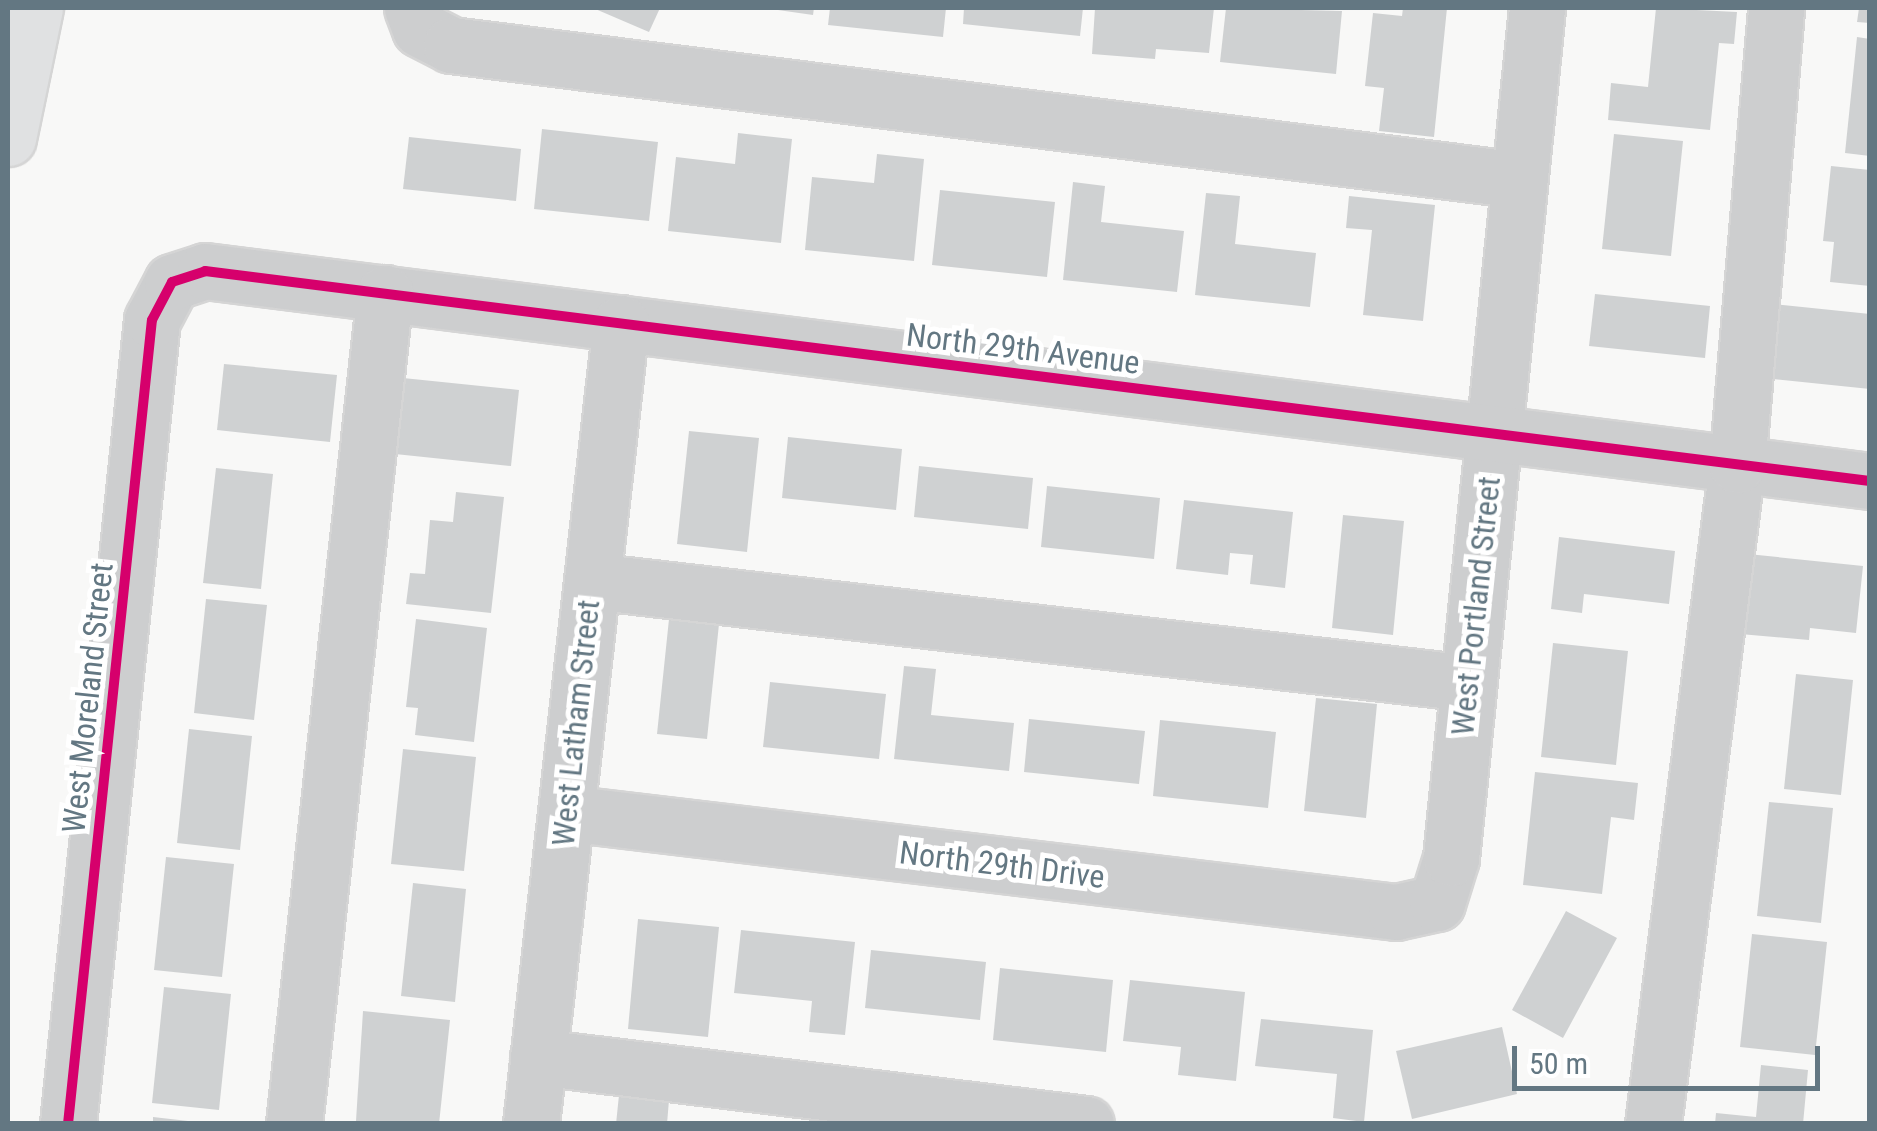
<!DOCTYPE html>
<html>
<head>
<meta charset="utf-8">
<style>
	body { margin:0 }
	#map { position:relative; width:1877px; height:1131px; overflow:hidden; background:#f8f8f7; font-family:"Roboto Condensed",sans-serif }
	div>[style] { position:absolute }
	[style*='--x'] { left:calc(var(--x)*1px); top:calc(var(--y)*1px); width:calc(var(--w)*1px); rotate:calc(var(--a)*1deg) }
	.building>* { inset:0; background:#cfd1d2 }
	.roads { filter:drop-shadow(2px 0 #d5d5d5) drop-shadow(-2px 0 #d5d5d5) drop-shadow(0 2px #d5d5d5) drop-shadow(0 -2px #d5d5d5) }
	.minor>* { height:55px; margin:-27.5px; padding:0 27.5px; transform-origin:27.5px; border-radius:27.5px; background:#cdcecf }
	.highway>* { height:55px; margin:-27.5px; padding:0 27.5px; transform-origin:27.5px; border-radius:27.5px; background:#e0e1e2 }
	.cycleway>* { height:10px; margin:-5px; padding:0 5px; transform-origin:5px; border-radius:5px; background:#d6006c }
	span { translate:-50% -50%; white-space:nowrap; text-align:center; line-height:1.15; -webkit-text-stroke:10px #fff; paint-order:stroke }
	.street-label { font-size:32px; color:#637782 }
	.frame { position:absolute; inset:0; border:10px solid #637782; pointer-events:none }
	.scale { position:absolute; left:1512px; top:1046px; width:308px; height:45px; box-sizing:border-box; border:5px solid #637782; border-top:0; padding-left:12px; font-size:30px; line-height:35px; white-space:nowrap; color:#637782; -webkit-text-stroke:8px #fff; paint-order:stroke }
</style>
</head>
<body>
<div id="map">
	<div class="building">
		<i style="clip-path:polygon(593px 8px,660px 8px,649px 32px)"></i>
		<i style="clip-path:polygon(764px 8px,814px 8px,813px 15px)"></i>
		<i style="clip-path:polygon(830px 8px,946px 8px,943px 37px,828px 25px)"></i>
		<i style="clip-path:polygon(964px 8px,1083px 8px,1080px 36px,963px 24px)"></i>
		<i style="clip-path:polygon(1095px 8px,1214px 8px,1209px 53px,1156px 49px,1155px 59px,1092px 54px)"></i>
		<i style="clip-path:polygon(1226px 8px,1342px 11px,1336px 74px,1220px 62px)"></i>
		<i style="clip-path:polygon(1403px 8px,1447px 8px,1434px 137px,1379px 131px,1384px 88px,1365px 86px,1373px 13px,1402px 16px)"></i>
		<i style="clip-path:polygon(1656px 8px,1737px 12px,1734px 44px,1719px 43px,1710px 130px,1608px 120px,1611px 83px,1648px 87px)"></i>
		<i style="clip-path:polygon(1859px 8px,1870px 8px,1870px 23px,1857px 22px)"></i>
		<i style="clip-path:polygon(1857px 37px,1870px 39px,1870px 156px,1845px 153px)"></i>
		<i style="clip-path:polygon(542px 129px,658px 142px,649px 221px,534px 209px)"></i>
		<i style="clip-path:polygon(738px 133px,792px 139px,781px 243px,668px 231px,676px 157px,735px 164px)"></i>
		<i style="clip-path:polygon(1614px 134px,1683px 141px,1671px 256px,1602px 249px)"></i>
		<i style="clip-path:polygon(409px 137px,521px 149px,516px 201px,403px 189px)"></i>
		<i style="clip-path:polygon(877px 154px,924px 159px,914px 261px,805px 250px,812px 177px,874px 183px)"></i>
		<i style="clip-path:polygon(1831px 166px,1870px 170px,1870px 286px,1830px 282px,1834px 242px,1823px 241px)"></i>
		<i style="clip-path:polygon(1073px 182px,1105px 186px,1101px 222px,1184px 231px,1177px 292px,1063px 280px)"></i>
		<i style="clip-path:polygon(940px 190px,1055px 202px,1047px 277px,932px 265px)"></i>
		<i style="clip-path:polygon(1206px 193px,1240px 196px,1235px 244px,1316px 253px,1310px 307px,1195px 295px)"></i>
		<i style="clip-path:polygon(1349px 196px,1435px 205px,1423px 321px,1363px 315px,1372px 230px,1346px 228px)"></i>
		<i style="clip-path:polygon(1595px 294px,1710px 306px,1705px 358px,1589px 346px)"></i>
		<i style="clip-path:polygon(1772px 304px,1870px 314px,1870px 389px,1764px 378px)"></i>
		<i style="clip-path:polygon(224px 364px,337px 375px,330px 442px,217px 430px)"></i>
		<i style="clip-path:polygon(403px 378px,519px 390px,511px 466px,395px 454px)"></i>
		<i style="clip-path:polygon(689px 431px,759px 438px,747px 552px,677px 544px)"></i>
		<i style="clip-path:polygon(788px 437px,902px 449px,896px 510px,782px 498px)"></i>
		<i style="clip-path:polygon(919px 466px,1033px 478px,1028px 529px,914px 517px)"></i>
		<i style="clip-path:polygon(216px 468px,273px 474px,261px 589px,203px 583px)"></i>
		<i style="clip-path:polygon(1047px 486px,1160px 498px,1154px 559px,1041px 547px)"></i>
		<i style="clip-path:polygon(456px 492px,504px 497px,491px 613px,406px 604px,410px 573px,425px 574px,430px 520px,453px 522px)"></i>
		<i style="clip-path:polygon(1184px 500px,1293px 512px,1285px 588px,1250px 584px,1253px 555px,1230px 553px,1228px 575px,1176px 569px)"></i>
		<i style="clip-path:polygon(1343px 515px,1404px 521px,1393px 635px,1332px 628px)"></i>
		<i style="clip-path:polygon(1559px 537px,1675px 551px,1669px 604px,1584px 594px,1582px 613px,1551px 609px)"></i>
		<i style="clip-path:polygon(1748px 554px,1863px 566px,1856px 633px,1810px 628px,1809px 640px,1740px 634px)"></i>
		<i style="clip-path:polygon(206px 599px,267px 605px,254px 720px,194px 713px)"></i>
		<i style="clip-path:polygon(416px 619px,487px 628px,474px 742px,415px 735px,418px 708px,406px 707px)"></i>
		<i style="clip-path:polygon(669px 619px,719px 624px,707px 739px,657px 734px)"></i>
		<i style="clip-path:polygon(1553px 643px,1628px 651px,1616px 765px,1541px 757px)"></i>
		<i style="clip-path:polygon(904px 666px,936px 669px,931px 715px,1014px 723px,1009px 771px,894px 759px)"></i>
		<i style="clip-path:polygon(1796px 674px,1853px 680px,1841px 795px,1784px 789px)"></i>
		<i style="clip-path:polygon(770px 682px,886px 694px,879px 759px,763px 747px)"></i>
		<i style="clip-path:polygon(1316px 698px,1377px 704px,1366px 818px,1304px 811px)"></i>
		<i style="clip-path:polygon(1029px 719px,1145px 731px,1139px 784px,1024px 772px)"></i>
		<i style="clip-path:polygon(1160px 720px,1276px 732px,1268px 808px,1153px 796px)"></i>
		<i style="clip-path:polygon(189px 729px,252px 736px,240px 850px,177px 843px)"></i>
		<i style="clip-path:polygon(403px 749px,476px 757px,464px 871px,391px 864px)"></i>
		<i style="clip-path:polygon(1535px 772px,1638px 783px,1634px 820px,1611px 817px,1602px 894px,1523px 885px)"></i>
		<i style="clip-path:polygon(1769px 802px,1833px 808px,1821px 923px,1757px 916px)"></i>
		<i style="clip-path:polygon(166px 857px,234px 864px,222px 977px,154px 970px)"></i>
		<i style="clip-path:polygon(413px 883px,466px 889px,455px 1002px,401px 996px)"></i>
		<i style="clip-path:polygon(1566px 911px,1617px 938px,1563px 1038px,1512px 1010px)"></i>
		<i style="clip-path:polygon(638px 919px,719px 927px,708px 1037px,628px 1029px)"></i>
		<i style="clip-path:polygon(741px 930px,855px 942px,845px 1035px,809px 1032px,812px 1001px,734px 993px)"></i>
		<i style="clip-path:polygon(1752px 934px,1827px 942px,1815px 1055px,1740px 1047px)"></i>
		<i style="clip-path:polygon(871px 950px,986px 962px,980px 1020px,865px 1008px)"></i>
		<i style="clip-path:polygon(1000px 968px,1113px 980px,1106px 1052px,993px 1040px)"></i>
		<i style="clip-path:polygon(1130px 980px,1245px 992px,1236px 1081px,1178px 1075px,1181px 1047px,1123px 1041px)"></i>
		<i style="clip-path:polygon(164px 987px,231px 994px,219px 1110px,152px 1103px)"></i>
		<i style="clip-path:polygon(363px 1011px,450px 1020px,439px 1124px,356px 1121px)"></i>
		<i style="clip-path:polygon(1261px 1019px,1373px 1030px,1364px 1122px,1333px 1118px,1337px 1074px,1255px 1066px)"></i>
		<i style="clip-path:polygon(1502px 1027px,1517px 1094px,1412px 1119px,1396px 1051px)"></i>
		<i style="clip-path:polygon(1761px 1065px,1808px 1070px,1803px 1124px,1715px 1124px,1716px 1113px,1756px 1117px)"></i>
		<i style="clip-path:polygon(619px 1095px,669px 1100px,667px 1124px,616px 1124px)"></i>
		<i style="clip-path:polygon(153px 1117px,188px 1121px,188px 1124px,153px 1124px)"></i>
	</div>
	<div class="roads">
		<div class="minor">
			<i style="--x:412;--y:8;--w:22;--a:69"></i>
			<i style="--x:420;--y:29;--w:35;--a:27"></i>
			<i style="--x:451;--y:45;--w:1076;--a:7.2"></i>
			<i style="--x:592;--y:581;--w:882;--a:6.64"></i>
			<i style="--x:566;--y:813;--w:836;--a:6.8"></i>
			<i style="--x:1396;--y:912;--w:42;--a:-12.4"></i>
			<i style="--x:1437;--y:903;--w:47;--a:-72.7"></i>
			<i style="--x:1451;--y:858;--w:854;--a:-84.22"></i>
			<i style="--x:538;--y:1057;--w:552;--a:6.97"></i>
			<i style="--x:68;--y:1124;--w:808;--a:-84.04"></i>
			<i style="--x:152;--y:320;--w:43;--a:-62.2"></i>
			<i style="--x:172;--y:282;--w:35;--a:-18"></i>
			<i style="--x:205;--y:271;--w:1678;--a:7.19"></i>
			<i style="--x:294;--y:1124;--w:836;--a:-83.75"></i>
			<i style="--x:531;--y:1124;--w:806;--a:-83.59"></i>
			<i style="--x:1653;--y:1124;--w:664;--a:-82.74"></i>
			<i style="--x:1737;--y:465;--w:459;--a:-85.1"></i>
		</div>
		<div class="highway">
			<i style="--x:8;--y:138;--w:133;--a:-78.3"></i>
		</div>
	</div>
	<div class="cycleway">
		<i style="--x:68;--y:1124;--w:808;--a:-84.04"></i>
		<i style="--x:152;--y:320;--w:43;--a:-62.2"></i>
		<i style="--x:172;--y:282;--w:35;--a:-18"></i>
		<i style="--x:205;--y:271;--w:1678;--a:7.19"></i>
	</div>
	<div class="street-label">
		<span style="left:1023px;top:349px;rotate:7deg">North 29th Avenue</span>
		<span style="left:1476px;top:606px;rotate:-84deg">West Portland Street</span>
		<span style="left:88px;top:698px;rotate:-84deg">West Moreland Street</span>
		<span style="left:576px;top:723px;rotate:-84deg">West Latham Street</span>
		<span style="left:1002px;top:865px;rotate:7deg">North 29th Drive</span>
	</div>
	<div class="frame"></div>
	<div class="scale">50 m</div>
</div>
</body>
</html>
